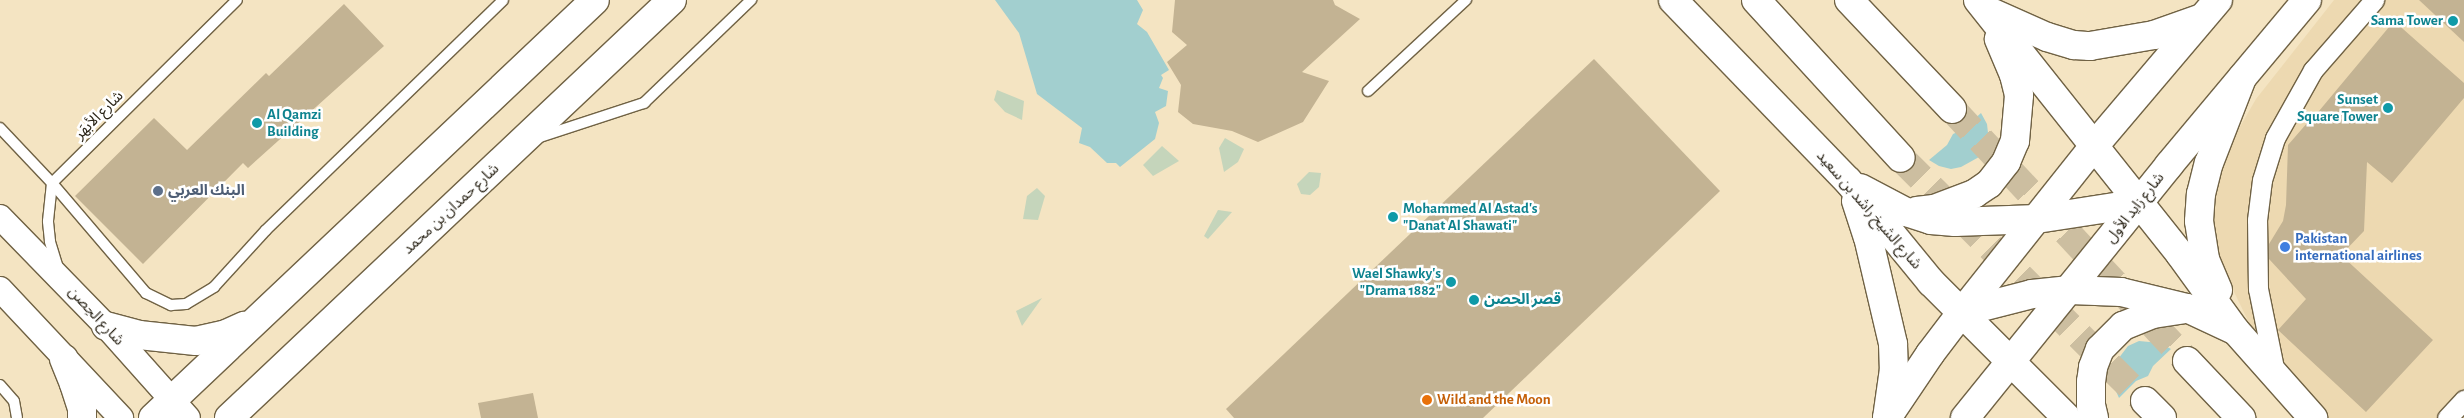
<!DOCTYPE html>
<html>
<head>
<meta charset="utf-8">
<style>
	body { margin:0 }
	#map { position:relative; width:2464px; height:418px; overflow:hidden; background:#f4e4c2; font-family:"Alegreya Sans","Noto Sans Arabic",sans-serif }
	div>[style] { position:absolute }
	[style*='--x'] { left:calc(var(--x)*1px); top:calc(var(--y)*1px); width:calc(var(--w)*1px); rotate:calc(var(--a)*1deg) }
	.built>* { inset:0; background:#edd9b1 }
	.green>* { inset:0; background:#c5d5bb }
	.water>* { inset:0; background:#a2cfcf }
	.building>* { inset:0; background:#c3b393 }
	.primary-tunnel>* { height:28px; margin-top:-14px; transform-origin:0; background:repeating-linear-gradient(90deg,#ccbea0 0 28px,transparent 0 42px) }
	.roads { filter:drop-shadow(1px 0 #706244) drop-shadow(-1px 0 #706244) drop-shadow(0 1px #706244) drop-shadow(0 -1px #706244) }
	.service>* { height:10px; margin:-5px; padding:0 5px; transform-origin:5px; border-radius:5px; background:#fff }
	.minor>* { height:19px; margin:-9.5px; padding:0 9.5px; transform-origin:9.5px; border-radius:9.5px; background:#fff }
	.tertiary>* { height:24px; margin:-12px; padding:0 12px; transform-origin:12px; border-radius:12px; background:#fff }
	.secondary>* { height:28px; margin:-14px; padding:0 14px; transform-origin:14px; border-radius:14px; background:#fff }
	.primary>* { height:28px; margin:-14px; padding:0 14px; transform-origin:14px; border-radius:14px; background:#fff }
	.dots>* { width:14px; height:14px; translate:-50% -50%; box-sizing:border-box; border:2px solid #fff; border-radius:50% }
	span { translate:-50% -50%; white-space:nowrap; text-align:center; line-height:1.15; -webkit-text-stroke:5px #fff; paint-order:stroke }
	.culture-label { font-size:15px; color:#0d838f; font-weight:700 }
	.right { translate:-100% -50%; text-align:right }
	.left { translate:0 -50%; text-align:left }
	.street-label { font-size:15px; color:#2b2518 }
	.service-label { font-size:15px; color:#4e5e75; font-weight:700 }
	.shop-label { font-size:15px; color:#366cbe; font-weight:700 }
	.food-label { font-size:15px; color:#c56008; font-weight:700 }
</style>
</head>
<body>
<div id="map">
	<div class="built">
		<i style="clip-path:polygon(2334px 0,2464px 0,2464px 418px,2329px 418px,2254px 333px,2219px 261px,2209px 214px,2216px 176px,2237px 132px,2256px 99px)"></i>
	</div>
	<div class="green">
		<i style="clip-path:polygon(997px 90px,1024px 101px,1022px 120px,1005px 112px,994px 100px)"></i>
		<i style="clip-path:polygon(1225px 138px,1244px 149px,1238px 162px,1224px 172px,1219px 148px)"></i>
		<i style="clip-path:polygon(1162px 146px,1179px 161px,1153px 176px,1143px 165px)"></i>
		<i style="clip-path:polygon(1309px 172px,1321px 173px,1319px 187px,1310px 195px,1301px 194px,1297px 184px)"></i>
		<i style="clip-path:polygon(1037px 188px,1045px 196px,1038px 220px,1023px 219px,1027px 196px)"></i>
		<i style="clip-path:polygon(1218px 210px,1232px 212px,1208px 239px,1204px 236px)"></i>
		<i style="clip-path:polygon(1042px 298px,1022px 326px,1016px 311px)"></i>
	</div>
	<div class="water">
		<i style="clip-path:polygon(995px 0,1137px 0,1143px 10px,1137px 24px,1147px 32px,1169px 70px,1161px 75px,1163px 78px,1159px 88px,1168px 91px,1166px 106px,1155px 112px,1159px 123px,1155px 139px,1120px 167px,1116px 163px,1107px 163px,1090px 147px,1079px 143px,1082px 128px,1037px 94px,1019px 33px)"></i>
		<i style="clip-path:polygon(1981px 113px,1987px 124px,1988px 133px,1987px 142px,1979px 157px,1961px 167px,1951px 169px,1939px 166px,1929px 160px,1947px 145px,1953px 134px,1962px 130px)"></i>
		<i style="clip-path:polygon(2139px 341px,2160px 343px,2171px 349px,2153px 366px,2148px 376px,2136px 381px,2119px 398px,2112px 382px,2115px 363px,2128px 346px)"></i>
	</div>
	<div class="building">
		<i style="clip-path:polygon(1175px 0,1333px 0,1335px 5px,1360px 19px,1302px 72px,1329px 81px,1303px 122px,1258px 142px,1232px 131px,1193px 124px,1178px 112px,1181px 85px,1167px 62px,1187px 45px,1172px 32px)"></i>
		<i style="clip-path:polygon(2419px 0,2464px 0,2464px 42px)"></i>
		<i style="clip-path:polygon(344px 4px,384px 46px,248px 168px,243px 163px,143px 264px,75px 196px,154px 118px,187px 150px,266px 73px,269px 76px)"></i>
		<i style="clip-path:polygon(2394px 21px,2464px 83px,2464px 98px,2392px 183px,2367px 162px,2364px 231px,2341px 255px,2433px 340px,2366px 412px,2278px 330px,2306px 299px,2269px 259px,2269px 244px,2283px 221px,2286px 205px,2288px 145px,2308px 122px,2309px 123px)"></i>
		<i style="clip-path:polygon(1594px 59px,1720px 191px,1483px 418px,1234px 418px,1226px 409px)"></i>
		<i style="clip-path:polygon(533px 393px,538px 418px,481px 418px,478px 403px)"></i>
	</div>
	<div class="primary-tunnel">
		<i style="--x:1952;--y:109;--w:345;--a:47"></i>
		<i style="--x:1901;--y:158;--w:344;--a:44.9"></i>
	</div>
	<div class="roads">
		<div class="service">
			<i style="--x:1368;--y:91;--w:134;--a:-42.9"></i>
			<i style="--x:0;--y:128;--w:76;--a:46.6"></i>
			<i style="--x:52;--y:183;--w:145;--a:49.5"></i>
			<i style="--x:146;--y:293;--w:28;--a:26"></i>
			<i style="--x:171;--y:305;--w:15;--a:-4"></i>
			<i style="--x:186;--y:304;--w:33;--a:-31"></i>
			<i style="--x:214;--y:287;--w:77;--a:-47.6"></i>
			<i style="--x:266;--y:230;--w:330;--a:-44.1"></i>
			<i style="--x:537;--y:138;--w:113;--a:-18.1"></i>
			<i style="--x:644;--y:103;--w:149;--a:-43.9"></i>
			<i style="--x:58;--y:268;--w:28;--a:-107"></i>
			<i style="--x:50;--y:241;--w:20;--a:-96"></i>
			<i style="--x:48;--y:221;--w:38;--a:-84"></i>
			<i style="--x:52;--y:183;--w:260;--a:-44.7"></i>
			<i style="--x:0;--y:385;--w:21;--a:49"></i>
			<i style="--x:14;--y:401;--w:17;--a:80"></i>
		</div>
		<div class="minor">
			<i style="--x:2275;--y:373;--w:86;--a:-101.4"></i>
			<i style="--x:2258;--y:289;--w:69;--a:-90.8"></i>
			<i style="--x:2257;--y:220;--w:40;--a:-82.9"></i>
			<i style="--x:2262;--y:180;--w:44;--a:-72.8"></i>
			<i style="--x:2275;--y:138;--w:78;--a:-60.8"></i>
			<i style="--x:2313;--y:70;--w:93;--a:-48.9"></i>
			<i style="--x:2447;--y:418;--w:25;--a:-47"></i>
		</div>
		<div class="tertiary">
			<i style="--x:0;--y:217;--w:152;--a:45.8"></i>
			<i style="--x:106;--y:326;--w:123;--a:48.3"></i>
			<i style="--x:0;--y:289;--w:177;--a:46.8"></i>
		</div>
		<div class="secondary">
			<i style="--x:106;--y:326;--w:34;--a:15"></i>
			<i style="--x:139;--y:335;--w:57;--a:6"></i>
			<i style="--x:196;--y:341;--w:31;--a:-13"></i>
			<i style="--x:226;--y:334;--w:20;--a:-24"></i>
			<i style="--x:64;--y:359;--w:27;--a:68"></i>
			<i style="--x:74;--y:384;--w:26;--a:72"></i>
			<i style="--x:82;--y:409;--w:9;--a:90"></i>
			<i style="--x:153;--y:418;--w:608;--a:-43.4"></i>
			<i style="--x:229;--y:418;--w:609;--a:-43.34"></i>
			<i style="--x:1887;--y:418;--w:77;--a:-56.1"></i>
			<i style="--x:1930;--y:354;--w:53;--a:-52.7"></i>
			<i style="--x:1962;--y:312;--w:213;--a:-51.5"></i>
			<i style="--x:2095;--y:145;--w:190;--a:-49.7"></i>
			<i style="--x:1965;--y:418;--w:325;--a:-51.1"></i>
			<i style="--x:2169;--y:165;--w:215;--a:-50.1"></i>
		</div>
		<div class="primary">
			<i style="--x:1673;--y:0;--w:252;--a:46"></i>
			<i style="--x:1848;--y:181;--w:131;--a:50.6"></i>
			<i style="--x:1931;--y:282;--w:192;--a:45"></i>
			<i style="--x:1756;--y:0;--w:214;--a:47.5"></i>
			<i style="--x:1849;--y:0;--w:150;--a:46.6"></i>
			<i style="--x:1978;--y:0;--w:325;--a:51.5"></i>
			<i style="--x:2180;--y:254;--w:94;--a:54.1"></i>
			<i style="--x:2235;--y:330;--w:118;--a:48.4"></i>
			<i style="--x:1993;--y:13;--w:59;--a:24"></i>
			<i style="--x:2047;--y:37;--w:28;--a:17"></i>
			<i style="--x:2074;--y:45;--w:16;--a:4"></i>
			<i style="--x:2090;--y:46;--w:65;--a:-9.8"></i>
			<i style="--x:2154;--y:35;--w:51;--a:-19.5"></i>
			<i style="--x:1860;--y:188;--w:52;--a:27.6"></i>
			<i style="--x:1906;--y:212;--w:26;--a:18"></i>
			<i style="--x:1931;--y:220;--w:24;--a:5"></i>
			<i style="--x:1955;--y:222;--w:82;--a:-2.1"></i>
			<i style="--x:2037;--y:219;--w:104;--a:-8.8"></i>
			<i style="--x:1856;--y:201;--w:38;--a:72"></i>
			<i style="--x:1868;--y:237;--w:110;--a:76.8"></i>
			<i style="--x:1893;--y:344;--w:25;--a:88"></i>
			<i style="--x:1894;--y:369;--w:49;--a:98.1"></i>
			<i style="--x:1917;--y:211;--w:17;--a:-7"></i>
			<i style="--x:1934;--y:209;--w:43;--a:-20.6"></i>
			<i style="--x:1974;--y:194;--w:18;--a:-34"></i>
			<i style="--x:1989;--y:184;--w:28;--a:-52"></i>
			<i style="--x:2006;--y:162;--w:23;--a:-67"></i>
			<i style="--x:2015;--y:141;--w:46;--a:-85"></i>
			<i style="--x:2019;--y:95;--w:21;--a:-104"></i>
			<i style="--x:2014;--y:75;--w:39;--a:-113"></i>
			<i style="--x:2218;--y:290;--w:34;--a:-113"></i>
			<i style="--x:2205;--y:259;--w:38;--a:-99"></i>
			<i style="--x:2199;--y:221;--w:27;--a:-86"></i>
			<i style="--x:2201;--y:194;--w:32;--a:-76"></i>
			<i style="--x:2209;--y:163;--w:91;--a:-68.8"></i>
			<i style="--x:1962;--y:312;--w:72;--a:-14.4"></i>
			<i style="--x:2032;--y:294;--w:38;--a:-6"></i>
			<i style="--x:2070;--y:290;--w:51;--a:2.2"></i>
			<i style="--x:2121;--y:292;--w:68;--a:13.6"></i>
			<i style="--x:2187;--y:308;--w:52;--a:25.1"></i>
			<i style="--x:2187;--y:361;--w:79;--a:46.5"></i>
			<i style="--x:2145;--y:401;--w:24;--a:45"></i>
			<i style="--x:2094;--y:418;--w:13;--a:-103"></i>
			<i style="--x:2091;--y:405;--w:23;--a:-90"></i>
			<i style="--x:2091;--y:382;--w:15;--a:-82"></i>
			<i style="--x:2093;--y:367;--w:19;--a:-69"></i>
			<i style="--x:2100;--y:349;--w:33;--a:-45"></i>
			<i style="--x:2123;--y:326;--w:32;--a:-22"></i>
			<i style="--x:2153;--y:314;--w:30;--a:-9"></i>
		</div>
	</div>
	<div class="dots">
		<i style="left:2453px;top:21px;background:#0f9aa8"></i>
		<i style="left:2388px;top:108px;background:#0f9aa8"></i>
		<i style="left:257px;top:123px;background:#0f9aa8"></i>
		<i style="left:158px;top:191px;background:#5c6f8a"></i>
		<i style="left:1393px;top:217px;background:#0f9aa8"></i>
		<i style="left:2285px;top:247px;background:#3f7fe0"></i>
		<i style="left:1451px;top:282px;background:#0f9aa8"></i>
		<i style="left:1474px;top:300px;background:#0f9aa8"></i>
		<i style="left:1427px;top:400px;background:#e8710a"></i>
	</div>
	<div class="culture-label">
		<span class="right" style="left:2443px;top:21px">Sama Tower</span>
		<span class="right" style="left:2378px;top:108px">Sunset<br>Square Tower</span>
		<span class="left" style="left:267px;top:123px">Al Qamzi<br>Building</span>
		<span class="left" style="left:1403px;top:217px">Mohammed Al Astad's<br>"Danat Al Shawati"</span>
		<span class="right" style="left:1441px;top:282px">Wael Shawky's<br>"Drama 1882"</span>
		<span class="left" style="left:1484px;top:300px">قصر الحصن</span>
	</div>
	<div class="street-label">
		<span style="left:99px;top:115px;rotate:-45deg">شارع الأبهَر</span>
		<span style="left:2135px;top:208px;rotate:-52deg">شارع زايد الأول</span>
		<span style="left:451px;top:209px;rotate:-43deg">شارع حمدان بن محمد</span>
		<span style="left:1869px;top:210px;rotate:49deg">شارع الشيخ راشد بن سعيد</span>
		<span style="left:96px;top:316px;rotate:47deg">شارع الحِصن</span>
	</div>
	<div class="service-label">
		<span class="left" style="left:168px;top:191px">البنك العربي</span>
	</div>
	<div class="shop-label">
		<span class="left" style="left:2295px;top:247px">Pakistan<br>international airlines</span>
	</div>
	<div class="food-label">
		<span class="left" style="left:1437px;top:400px">Wild and the Moon</span>
	</div>
</div>
</body>
</html>
